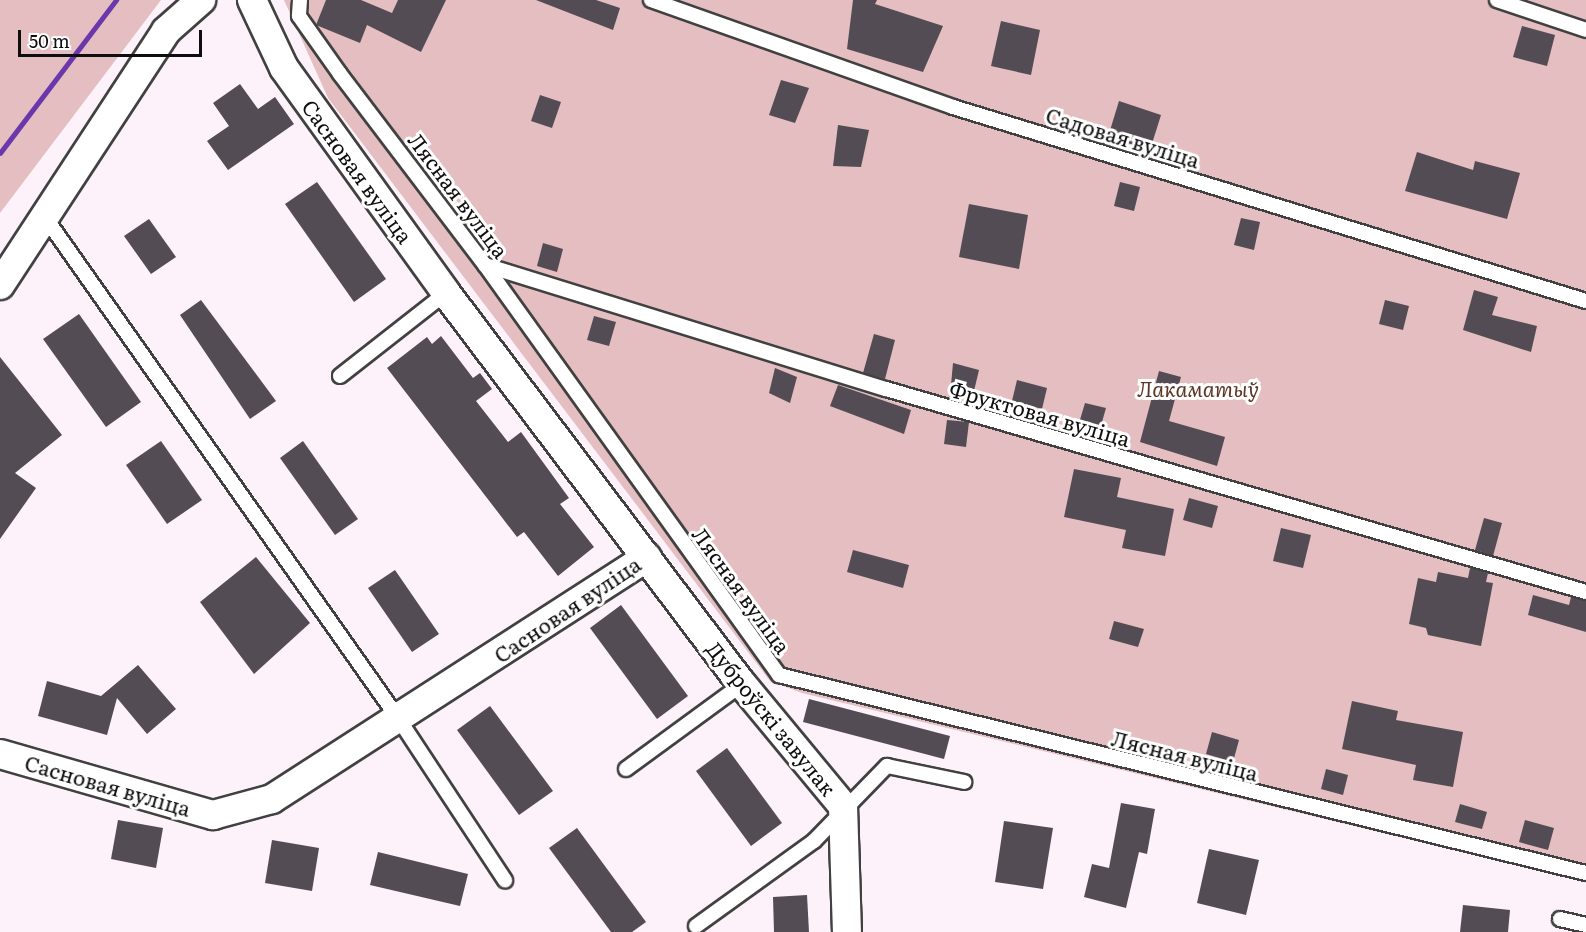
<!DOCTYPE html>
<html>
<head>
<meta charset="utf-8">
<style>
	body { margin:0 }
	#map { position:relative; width:1586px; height:932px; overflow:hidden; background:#fdf1fa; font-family:Literata,serif }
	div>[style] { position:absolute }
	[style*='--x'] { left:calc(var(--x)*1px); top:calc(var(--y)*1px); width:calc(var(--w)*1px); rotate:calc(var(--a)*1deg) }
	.green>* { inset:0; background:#e4bec0 }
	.building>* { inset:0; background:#544c55 }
	.roads { filter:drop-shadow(2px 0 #414141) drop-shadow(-2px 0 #414141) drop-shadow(0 2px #414141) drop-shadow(0 -2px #414141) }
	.service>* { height:14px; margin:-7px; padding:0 7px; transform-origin:7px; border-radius:7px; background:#fff }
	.minor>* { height:28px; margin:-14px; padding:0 14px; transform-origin:14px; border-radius:14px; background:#fff }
	.rail>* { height:4.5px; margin:-2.25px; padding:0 2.25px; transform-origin:2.25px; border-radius:2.25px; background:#6b38ac }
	span { translate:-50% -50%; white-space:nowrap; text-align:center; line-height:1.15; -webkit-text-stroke:6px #fff; paint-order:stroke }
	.street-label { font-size:21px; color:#0e0e0e }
	.park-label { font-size:21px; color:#5e3626; font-style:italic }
	.scale { position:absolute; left:18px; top:30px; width:184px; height:27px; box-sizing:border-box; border:3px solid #0e0e0e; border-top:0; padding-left:8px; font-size:18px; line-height:21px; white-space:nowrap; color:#0e0e0e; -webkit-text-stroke:4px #fff; paint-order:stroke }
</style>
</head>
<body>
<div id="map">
	<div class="green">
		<i style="clip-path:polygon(0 0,161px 0,0 213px)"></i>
		<i style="clip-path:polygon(284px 0,1586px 0,1586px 882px,802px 693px,770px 681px,328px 98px)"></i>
	</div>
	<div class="building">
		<i style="clip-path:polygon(326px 0,361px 0,392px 13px,398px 0,446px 0,421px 52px,367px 25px,360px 43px,316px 25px)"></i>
		<i style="clip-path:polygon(536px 0,596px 0,620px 8px,613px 30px)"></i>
		<i style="clip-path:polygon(853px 0,877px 0,875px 4px,943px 26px,923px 72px,847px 49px)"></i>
		<i style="clip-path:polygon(1001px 21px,1040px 30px,1031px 75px,991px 66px)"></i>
		<i style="clip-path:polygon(1522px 26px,1555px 35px,1547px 66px,1513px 57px)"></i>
		<i style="clip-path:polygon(781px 80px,809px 88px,795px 123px,769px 115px)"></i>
		<i style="clip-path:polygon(240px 84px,258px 109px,275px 97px,294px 124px,228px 170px,207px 141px,229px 126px,213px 103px)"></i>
		<i style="clip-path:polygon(540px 95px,561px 102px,552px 128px,531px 121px)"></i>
		<i style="clip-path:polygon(1119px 101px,1161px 115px,1150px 150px,1108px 137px)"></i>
		<i style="clip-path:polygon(838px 125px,869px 130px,861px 167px,833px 166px)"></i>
		<i style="clip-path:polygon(1417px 152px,1473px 170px,1475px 161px,1520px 173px,1507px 219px,1405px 191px)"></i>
		<i style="clip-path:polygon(317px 182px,386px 279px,354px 302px,285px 204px)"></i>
		<i style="clip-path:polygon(1120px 182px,1140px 187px,1134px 211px,1114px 206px)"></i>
		<i style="clip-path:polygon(969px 204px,1028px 215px,1019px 269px,959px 257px)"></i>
		<i style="clip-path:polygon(1241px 218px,1260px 222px,1254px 250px,1234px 245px)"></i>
		<i style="clip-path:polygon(149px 219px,176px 257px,151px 274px,124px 236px)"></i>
		<i style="clip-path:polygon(543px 243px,563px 249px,557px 272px,537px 266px)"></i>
		<i style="clip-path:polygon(1474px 290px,1498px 297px,1492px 315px,1537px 326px,1531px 352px,1463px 330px)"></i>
		<i style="clip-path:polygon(201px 300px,276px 401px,250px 419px,180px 315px)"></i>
		<i style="clip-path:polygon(1385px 300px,1409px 306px,1403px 330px,1379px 324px)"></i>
		<i style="clip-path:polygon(79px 314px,141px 402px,106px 427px,43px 339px)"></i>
		<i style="clip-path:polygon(594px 316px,616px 322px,609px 346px,587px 340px)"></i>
		<i style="clip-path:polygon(874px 334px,895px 340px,885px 379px,863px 373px)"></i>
		<i style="clip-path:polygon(441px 336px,473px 378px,480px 373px,492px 389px,476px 401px,508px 442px,521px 432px,569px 498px,560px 504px,594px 547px,558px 576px,524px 532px,517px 537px,387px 368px,427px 337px,432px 344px)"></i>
		<i style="clip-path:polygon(0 357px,62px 435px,15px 473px,36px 488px,0 539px)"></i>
		<i style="clip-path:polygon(953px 363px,979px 370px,974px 391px,951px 385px)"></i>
		<i style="clip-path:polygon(775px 368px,797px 377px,790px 403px,769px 393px)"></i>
		<i style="clip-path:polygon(1159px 371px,1181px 377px,1169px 421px,1225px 437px,1217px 466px,1140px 442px)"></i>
		<i style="clip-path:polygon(1017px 380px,1047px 388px,1042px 409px,1012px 401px)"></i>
		<i style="clip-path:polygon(838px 385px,911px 410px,904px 434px,830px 406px)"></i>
		<i style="clip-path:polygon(1085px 403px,1106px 408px,1100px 429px,1079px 423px)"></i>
		<i style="clip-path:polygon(947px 420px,969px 422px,966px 447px,944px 444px)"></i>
		<i style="clip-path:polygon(161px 441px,202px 500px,167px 524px,126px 465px)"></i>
		<i style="clip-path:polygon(303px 441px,358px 519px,335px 535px,280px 458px)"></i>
		<i style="clip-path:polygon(1074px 469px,1121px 478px,1117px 497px,1174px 509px,1165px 556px,1122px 548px,1126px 530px,1064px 517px)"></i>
		<i style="clip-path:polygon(1189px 498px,1218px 506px,1212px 528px,1183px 520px)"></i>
		<i style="clip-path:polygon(1484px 518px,1502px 523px,1493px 556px,1475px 550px)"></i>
		<i style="clip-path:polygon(1281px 528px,1311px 535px,1303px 568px,1273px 561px)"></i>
		<i style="clip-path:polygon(853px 550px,909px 565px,903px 588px,847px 572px)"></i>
		<i style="clip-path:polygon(256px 557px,310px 623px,254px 674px,200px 602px)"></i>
		<i style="clip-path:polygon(1470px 568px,1488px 573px,1486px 582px,1493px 583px,1481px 646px,1428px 635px,1426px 628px,1409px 624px,1418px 578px,1436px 582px,1438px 572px,1468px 578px)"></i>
		<i style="clip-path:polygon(395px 570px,439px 634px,412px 652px,368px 588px)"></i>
		<i style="clip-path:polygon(1533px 595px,1569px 605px,1571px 597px,1586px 601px,1586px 632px,1528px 615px)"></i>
		<i style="clip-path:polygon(621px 605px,688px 696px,657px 719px,590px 628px)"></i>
		<i style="clip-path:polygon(1114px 621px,1144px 629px,1138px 647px,1109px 639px)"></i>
		<i style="clip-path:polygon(138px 665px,176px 709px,147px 734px,117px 698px,107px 735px,38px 716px,47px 681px,101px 696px)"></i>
		<i style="clip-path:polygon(809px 699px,950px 736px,944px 759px,803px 722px)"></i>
		<i style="clip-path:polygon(1352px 701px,1398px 711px,1396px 720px,1463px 732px,1453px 787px,1413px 780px,1416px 765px,1342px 749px)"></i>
		<i style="clip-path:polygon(490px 706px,553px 791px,519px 815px,457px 730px)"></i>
		<i style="clip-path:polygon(1212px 732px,1239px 740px,1233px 762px,1206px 754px)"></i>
		<i style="clip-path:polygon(727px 748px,782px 823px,751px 846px,696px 771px)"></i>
		<i style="clip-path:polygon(1326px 769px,1348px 775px,1343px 795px,1321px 789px)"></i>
		<i style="clip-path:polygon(1121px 803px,1155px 809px,1147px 854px,1139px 852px,1126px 908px,1084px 897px,1092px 864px,1109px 868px)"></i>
		<i style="clip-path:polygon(1460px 804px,1487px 812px,1482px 829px,1455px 822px)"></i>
		<i style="clip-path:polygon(118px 820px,163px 828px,156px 868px,111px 859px)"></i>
		<i style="clip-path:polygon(1525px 820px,1554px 828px,1548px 850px,1519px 842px)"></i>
		<i style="clip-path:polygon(1004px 821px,1053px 828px,1043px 889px,995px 882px)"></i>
		<i style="clip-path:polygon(577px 828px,646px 922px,632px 932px,611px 932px,549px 848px)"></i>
		<i style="clip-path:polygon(272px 840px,319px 848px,312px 891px,265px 883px)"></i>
		<i style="clip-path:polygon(1209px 849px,1259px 860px,1246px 915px,1197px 903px)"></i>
		<i style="clip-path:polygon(378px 852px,468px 874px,460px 906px,370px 885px)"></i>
		<i style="clip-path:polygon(807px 895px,809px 932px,774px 932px,773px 897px)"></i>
		<i style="clip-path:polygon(1463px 905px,1510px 910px,1508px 932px,1460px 932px)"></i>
	</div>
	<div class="roads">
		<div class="service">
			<i style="--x:300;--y:0;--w:16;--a:94"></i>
			<i style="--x:299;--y:16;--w:71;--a:54.7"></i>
			<i style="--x:340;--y:74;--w:240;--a:52.8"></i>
			<i style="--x:485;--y:265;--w:505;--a:54.36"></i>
			<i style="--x:779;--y:675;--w:831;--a:13.79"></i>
			<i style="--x:651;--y:0;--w:320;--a:19.5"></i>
			<i style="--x:953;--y:107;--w:662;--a:17.04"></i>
			<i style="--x:1497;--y:0;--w:94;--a:18.6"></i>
			<i style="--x:47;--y:220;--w:613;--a:54.83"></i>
			<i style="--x:400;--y:721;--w:191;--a:56.6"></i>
			<i style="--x:485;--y:265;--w:420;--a:17.2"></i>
			<i style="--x:886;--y:389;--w:729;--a:16.17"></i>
			<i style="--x:340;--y:376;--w:135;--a:-38.1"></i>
			<i style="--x:626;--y:769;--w:144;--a:-36.2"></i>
			<i style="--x:1560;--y:919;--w:27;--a:13"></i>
			<i style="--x:696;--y:926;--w:145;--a:-35.8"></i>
			<i style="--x:814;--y:841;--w:105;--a:-45.8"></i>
			<i style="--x:887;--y:766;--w:79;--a:11.7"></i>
		</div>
		<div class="minor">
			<i style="--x:252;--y:0;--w:75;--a:64.8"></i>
			<i style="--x:284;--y:68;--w:277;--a:54.2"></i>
			<i style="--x:446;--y:293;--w:490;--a:52.9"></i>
			<i style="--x:742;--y:684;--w:158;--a:50.4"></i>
			<i style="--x:843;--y:806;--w:126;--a:88.2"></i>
			<i style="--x:0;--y:285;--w:303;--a:-56.8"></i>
			<i style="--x:166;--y:31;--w:47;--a:-41.5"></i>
			<i style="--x:0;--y:754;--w:222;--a:16"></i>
			<i style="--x:213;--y:815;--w:61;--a:-15.2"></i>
			<i style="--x:272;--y:799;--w:446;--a:-32.8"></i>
		</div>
	</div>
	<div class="rail">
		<i style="--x:0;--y:153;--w:192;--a:-52.8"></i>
	</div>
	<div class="street-label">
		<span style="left:1123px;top:137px;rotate:17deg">Садовая вуліца</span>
		<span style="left:358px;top:171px;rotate:54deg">Сасновая вуліца</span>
		<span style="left:459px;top:195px;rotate:53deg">Лясная вуліца</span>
		<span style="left:1040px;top:413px;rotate:16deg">Фруктовая вуліца</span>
		<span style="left:742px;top:590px;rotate:54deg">Лясная вуліца</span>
		<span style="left:567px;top:609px;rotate:-34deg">Сасновая вуліца</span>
		<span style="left:772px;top:718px;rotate:51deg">Дуброўскі завулак</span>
		<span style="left:1185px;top:755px;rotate:14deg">Лясная вуліца</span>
		<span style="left:108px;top:785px;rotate:16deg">Сасновая вуліца</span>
	</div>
	<div class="park-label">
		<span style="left:1198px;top:388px">Лакаматыў</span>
	</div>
	<div class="scale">50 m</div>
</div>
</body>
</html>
